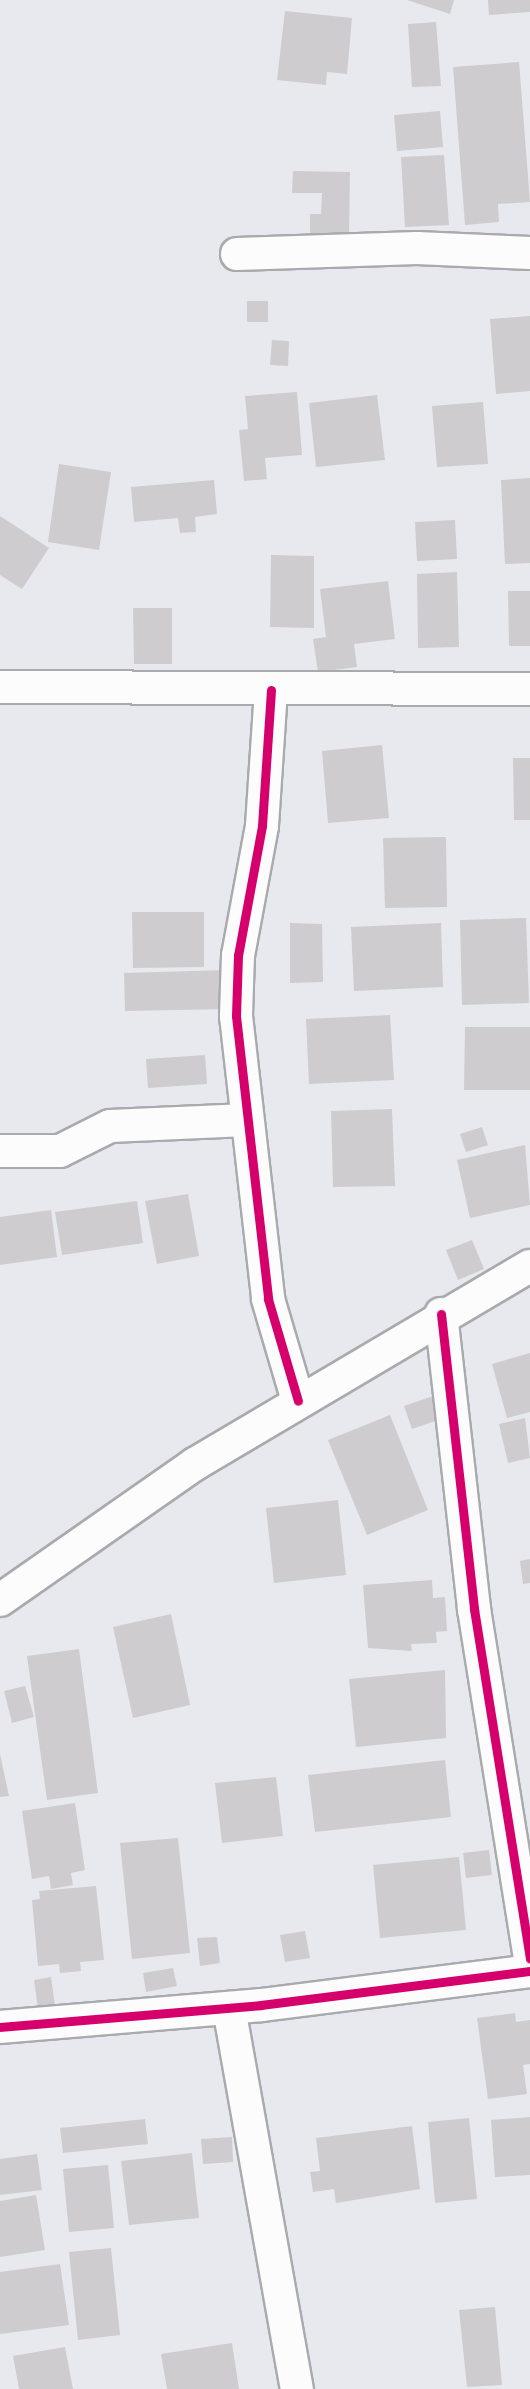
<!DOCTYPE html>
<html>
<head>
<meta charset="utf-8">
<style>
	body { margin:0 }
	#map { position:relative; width:530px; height:2389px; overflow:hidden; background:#e8e9ee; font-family:Bitter,serif }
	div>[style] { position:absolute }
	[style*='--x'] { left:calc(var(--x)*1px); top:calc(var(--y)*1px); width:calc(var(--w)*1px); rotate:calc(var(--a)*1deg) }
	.building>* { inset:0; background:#ceccce }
	.roads { filter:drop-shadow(2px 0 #a9aaae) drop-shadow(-2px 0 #a9aaae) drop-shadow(0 2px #a9aaae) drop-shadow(0 -2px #a9aaae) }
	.street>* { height:32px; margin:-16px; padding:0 16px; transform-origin:16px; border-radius:16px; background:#fcfcfc }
	.cycleway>* { height:9px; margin:-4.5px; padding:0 4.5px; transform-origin:4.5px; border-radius:4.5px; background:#d6006c }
	span { translate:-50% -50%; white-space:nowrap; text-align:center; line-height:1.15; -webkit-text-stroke:4.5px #f2f5fd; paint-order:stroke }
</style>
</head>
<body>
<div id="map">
	<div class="building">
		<i style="clip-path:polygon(407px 0,454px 0,450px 14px)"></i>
		<i style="clip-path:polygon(488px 0,530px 0,530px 12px,489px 15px)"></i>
		<i style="clip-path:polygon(285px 11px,352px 18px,347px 74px,327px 72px,326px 85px,277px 80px)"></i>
		<i style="clip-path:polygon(436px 22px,441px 86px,412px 87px,408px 24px)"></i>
		<i style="clip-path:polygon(519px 62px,530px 202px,498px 204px,499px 222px,465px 225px,453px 67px)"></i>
		<i style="clip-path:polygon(440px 111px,443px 147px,397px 151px,394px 115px)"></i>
		<i style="clip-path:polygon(444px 155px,449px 225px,405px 227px,401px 157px)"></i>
		<i style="clip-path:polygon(293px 171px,350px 172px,349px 237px,310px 236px,310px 214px,321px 214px,322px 193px,292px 193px)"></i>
		<i style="clip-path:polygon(247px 301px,268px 301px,268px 322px,247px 322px)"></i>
		<i style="clip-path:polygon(530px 316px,530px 391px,496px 394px,490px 319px)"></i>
		<i style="clip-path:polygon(272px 340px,289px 341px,288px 366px,270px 365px)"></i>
		<i style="clip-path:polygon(297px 392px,302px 455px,265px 458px,267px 479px,244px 481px,239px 430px,248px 429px,245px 396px)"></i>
		<i style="clip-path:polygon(377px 395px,385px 460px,316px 467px,309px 403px)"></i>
		<i style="clip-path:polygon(483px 402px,488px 464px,437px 467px,432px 406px)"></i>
		<i style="clip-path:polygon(59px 464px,111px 472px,99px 550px,48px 542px)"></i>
		<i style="clip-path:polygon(530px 478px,530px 563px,505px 564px,501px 480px)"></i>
		<i style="clip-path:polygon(214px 480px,217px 514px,195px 517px,196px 532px,180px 533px,178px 518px,134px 522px,131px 487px)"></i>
		<i style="clip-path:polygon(0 516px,49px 548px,22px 589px,0 575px)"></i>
		<i style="clip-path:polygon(455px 520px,457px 559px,417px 561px,415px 522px)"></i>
		<i style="clip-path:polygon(271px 555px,314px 556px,314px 628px,270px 627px)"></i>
		<i style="clip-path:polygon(457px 572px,459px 647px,418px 648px,417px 574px)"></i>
		<i style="clip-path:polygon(388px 581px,395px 639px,354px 644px,357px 667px,318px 672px,313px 639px,326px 637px,320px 589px)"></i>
		<i style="clip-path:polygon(508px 591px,530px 591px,530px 646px,509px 646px)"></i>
		<i style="clip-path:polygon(133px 608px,172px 608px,172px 664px,134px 664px)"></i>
		<i style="clip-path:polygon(382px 745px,389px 818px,328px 823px,322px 751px)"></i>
		<i style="clip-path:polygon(513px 758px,530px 758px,530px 820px,514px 820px)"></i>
		<i style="clip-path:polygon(446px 837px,447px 907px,385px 908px,383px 838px)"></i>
		<i style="clip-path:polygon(132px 912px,204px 912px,204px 967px,133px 968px)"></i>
		<i style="clip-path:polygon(526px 918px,529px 1003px,462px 1005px,460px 920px)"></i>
		<i style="clip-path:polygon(290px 923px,322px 924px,323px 982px,290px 983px)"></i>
		<i style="clip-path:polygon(441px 923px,443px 987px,354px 991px,351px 927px)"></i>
		<i style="clip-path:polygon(228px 970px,229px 1009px,125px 1011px,124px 973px)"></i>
		<i style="clip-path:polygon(390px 1015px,394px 1080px,309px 1084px,306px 1019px)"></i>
		<i style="clip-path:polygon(465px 1027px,530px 1027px,530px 1090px,464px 1090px)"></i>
		<i style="clip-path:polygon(205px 1055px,207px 1084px,148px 1088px,146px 1059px)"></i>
		<i style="clip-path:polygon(392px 1109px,395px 1186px,333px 1187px,331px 1111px)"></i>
		<i style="clip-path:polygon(482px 1127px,488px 1145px,466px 1152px,460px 1134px)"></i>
		<i style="clip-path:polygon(525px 1145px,530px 1205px,470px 1218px,457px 1160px)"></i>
		<i style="clip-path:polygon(188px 1194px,199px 1256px,157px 1264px,145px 1201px)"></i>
		<i style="clip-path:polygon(137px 1201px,143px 1243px,62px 1255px,55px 1212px)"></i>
		<i style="clip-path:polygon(51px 1210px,57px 1257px,0 1265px,0 1217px)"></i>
		<i style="clip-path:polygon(472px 1240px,484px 1269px,458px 1280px,446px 1250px)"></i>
		<i style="clip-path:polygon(530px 1353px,530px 1412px,507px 1418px,492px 1364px)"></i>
		<i style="clip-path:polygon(436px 1395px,444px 1418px,412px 1429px,404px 1406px)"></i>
		<i style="clip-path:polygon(390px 1415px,428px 1510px,367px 1535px,328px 1440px)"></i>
		<i style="clip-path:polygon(525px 1418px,530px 1458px,508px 1463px,499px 1424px)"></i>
		<i style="clip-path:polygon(338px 1500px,346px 1575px,274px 1583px,266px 1508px)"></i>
		<i style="clip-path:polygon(530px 1559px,530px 1583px,523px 1584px,520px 1561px)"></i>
		<i style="clip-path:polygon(432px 1580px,433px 1598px,445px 1597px,447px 1631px,436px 1632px,437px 1643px,411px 1644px,412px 1651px,368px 1648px,363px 1585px)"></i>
		<i style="clip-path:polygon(171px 1614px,190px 1705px,133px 1718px,113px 1627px)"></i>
		<i style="clip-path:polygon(79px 1649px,98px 1793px,47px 1800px,27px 1656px)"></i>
		<i style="clip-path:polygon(445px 1670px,446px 1738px,356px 1747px,349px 1679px)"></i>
		<i style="clip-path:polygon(25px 1686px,34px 1717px,12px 1723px,4px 1691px)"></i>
		<i style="clip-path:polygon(0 1754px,9px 1796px,0 1797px)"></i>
		<i style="clip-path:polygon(445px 1760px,451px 1817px,315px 1832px,308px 1775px)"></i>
		<i style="clip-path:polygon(276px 1777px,283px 1836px,222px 1843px,215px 1783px)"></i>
		<i style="clip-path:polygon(75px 1803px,85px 1870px,71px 1873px,73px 1885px,51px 1889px,49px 1876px,32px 1879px,22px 1811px)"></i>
		<i style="clip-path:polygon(178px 1838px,190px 1953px,132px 1959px,120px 1843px)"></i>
		<i style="clip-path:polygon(489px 1850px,492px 1875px,466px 1878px,463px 1853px)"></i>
		<i style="clip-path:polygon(459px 1857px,466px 1930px,380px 1938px,373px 1865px)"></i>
		<i style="clip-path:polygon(96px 1886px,104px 1960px,80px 1962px,81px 1971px,60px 1973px,59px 1964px,38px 1966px,32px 1900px,40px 1899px,39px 1891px)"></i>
		<i style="clip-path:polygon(305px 1931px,310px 1958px,285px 1962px,280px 1935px)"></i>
		<i style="clip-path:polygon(217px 1937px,220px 1963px,200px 1966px,197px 1938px)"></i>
		<i style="clip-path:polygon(173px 1968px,177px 1986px,146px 1992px,143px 1973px)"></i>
		<i style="clip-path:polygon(51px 1977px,55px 2006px,38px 2008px,34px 1980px)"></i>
		<i style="clip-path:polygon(515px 2013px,516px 2022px,530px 2020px,530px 2064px,523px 2065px,527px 2094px,488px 2099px,477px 2018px)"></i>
		<i style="clip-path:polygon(530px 2117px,530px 2175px,495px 2177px,491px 2120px)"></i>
		<i style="clip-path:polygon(469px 2118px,477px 2199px,435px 2203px,428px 2122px)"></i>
		<i style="clip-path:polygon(145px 2119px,148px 2144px,63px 2153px,60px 2128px)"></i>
		<i style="clip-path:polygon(412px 2126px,420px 2189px,336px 2203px,334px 2189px,313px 2192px,310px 2172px,320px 2171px,316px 2138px)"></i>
		<i style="clip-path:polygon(232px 2137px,233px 2162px,203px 2164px,201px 2139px)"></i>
		<i style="clip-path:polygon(192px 2153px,199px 2218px,129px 2225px,121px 2161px)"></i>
		<i style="clip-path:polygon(37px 2154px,42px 2190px,0 2195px,0 2159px)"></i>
		<i style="clip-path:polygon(108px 2165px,114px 2228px,69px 2232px,63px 2169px)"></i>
		<i style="clip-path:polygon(36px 2195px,45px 2250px,0 2257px,0 2201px)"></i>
		<i style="clip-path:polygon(111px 2248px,120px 2335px,78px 2340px,69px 2252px)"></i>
		<i style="clip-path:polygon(60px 2264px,69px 2325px,0 2334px,0 2272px)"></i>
		<i style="clip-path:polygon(495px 2307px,502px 2385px,467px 2387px,459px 2310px)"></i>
		<i style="clip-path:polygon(232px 2343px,239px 2389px,167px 2389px,161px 2354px)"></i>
		<i style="clip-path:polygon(65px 2347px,73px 2389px,19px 2389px,13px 2356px)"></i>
	</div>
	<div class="roads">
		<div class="street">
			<i style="--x:237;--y:254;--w:180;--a:-1.9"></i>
			<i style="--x:417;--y:248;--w:113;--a:2.5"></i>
			<i style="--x:0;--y:687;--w:530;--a:0.22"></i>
			<i style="--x:271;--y:690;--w:136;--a:93.8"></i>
			<i style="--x:262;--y:826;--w:131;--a:100.5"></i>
			<i style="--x:238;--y:955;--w:61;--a:91.9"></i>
			<i style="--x:236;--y:1016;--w:285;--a:83.5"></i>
			<i style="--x:268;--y:1299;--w:106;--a:73.6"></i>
			<i style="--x:0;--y:1151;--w:60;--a:0"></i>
			<i style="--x:60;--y:1151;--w:56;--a:-26.6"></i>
			<i style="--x:110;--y:1126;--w:137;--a:-2.5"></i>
			<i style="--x:441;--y:1314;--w:297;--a:83.6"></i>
			<i style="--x:474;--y:1609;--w:354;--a:80.9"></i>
			<i style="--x:0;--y:1600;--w:238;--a:-34.9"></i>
			<i style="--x:195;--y:1464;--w:389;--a:-30.6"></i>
			<i style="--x:229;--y:2008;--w:387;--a:79.9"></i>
			<i style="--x:0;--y:2027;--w:262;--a:-4.8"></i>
			<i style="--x:261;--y:2005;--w:271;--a:-7.2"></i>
		</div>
	</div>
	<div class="cycleway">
		<i style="--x:271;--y:690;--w:136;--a:93.8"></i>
		<i style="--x:262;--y:826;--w:131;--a:100.5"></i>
		<i style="--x:238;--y:955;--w:61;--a:91.9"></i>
		<i style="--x:236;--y:1016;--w:285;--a:83.5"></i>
		<i style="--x:268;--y:1299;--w:106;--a:73.6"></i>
		<i style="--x:441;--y:1314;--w:297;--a:83.6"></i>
		<i style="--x:474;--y:1609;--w:354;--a:80.9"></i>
		<i style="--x:0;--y:2027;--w:262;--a:-4.8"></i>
		<i style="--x:261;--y:2005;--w:271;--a:-7.2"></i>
	</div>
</div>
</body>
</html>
